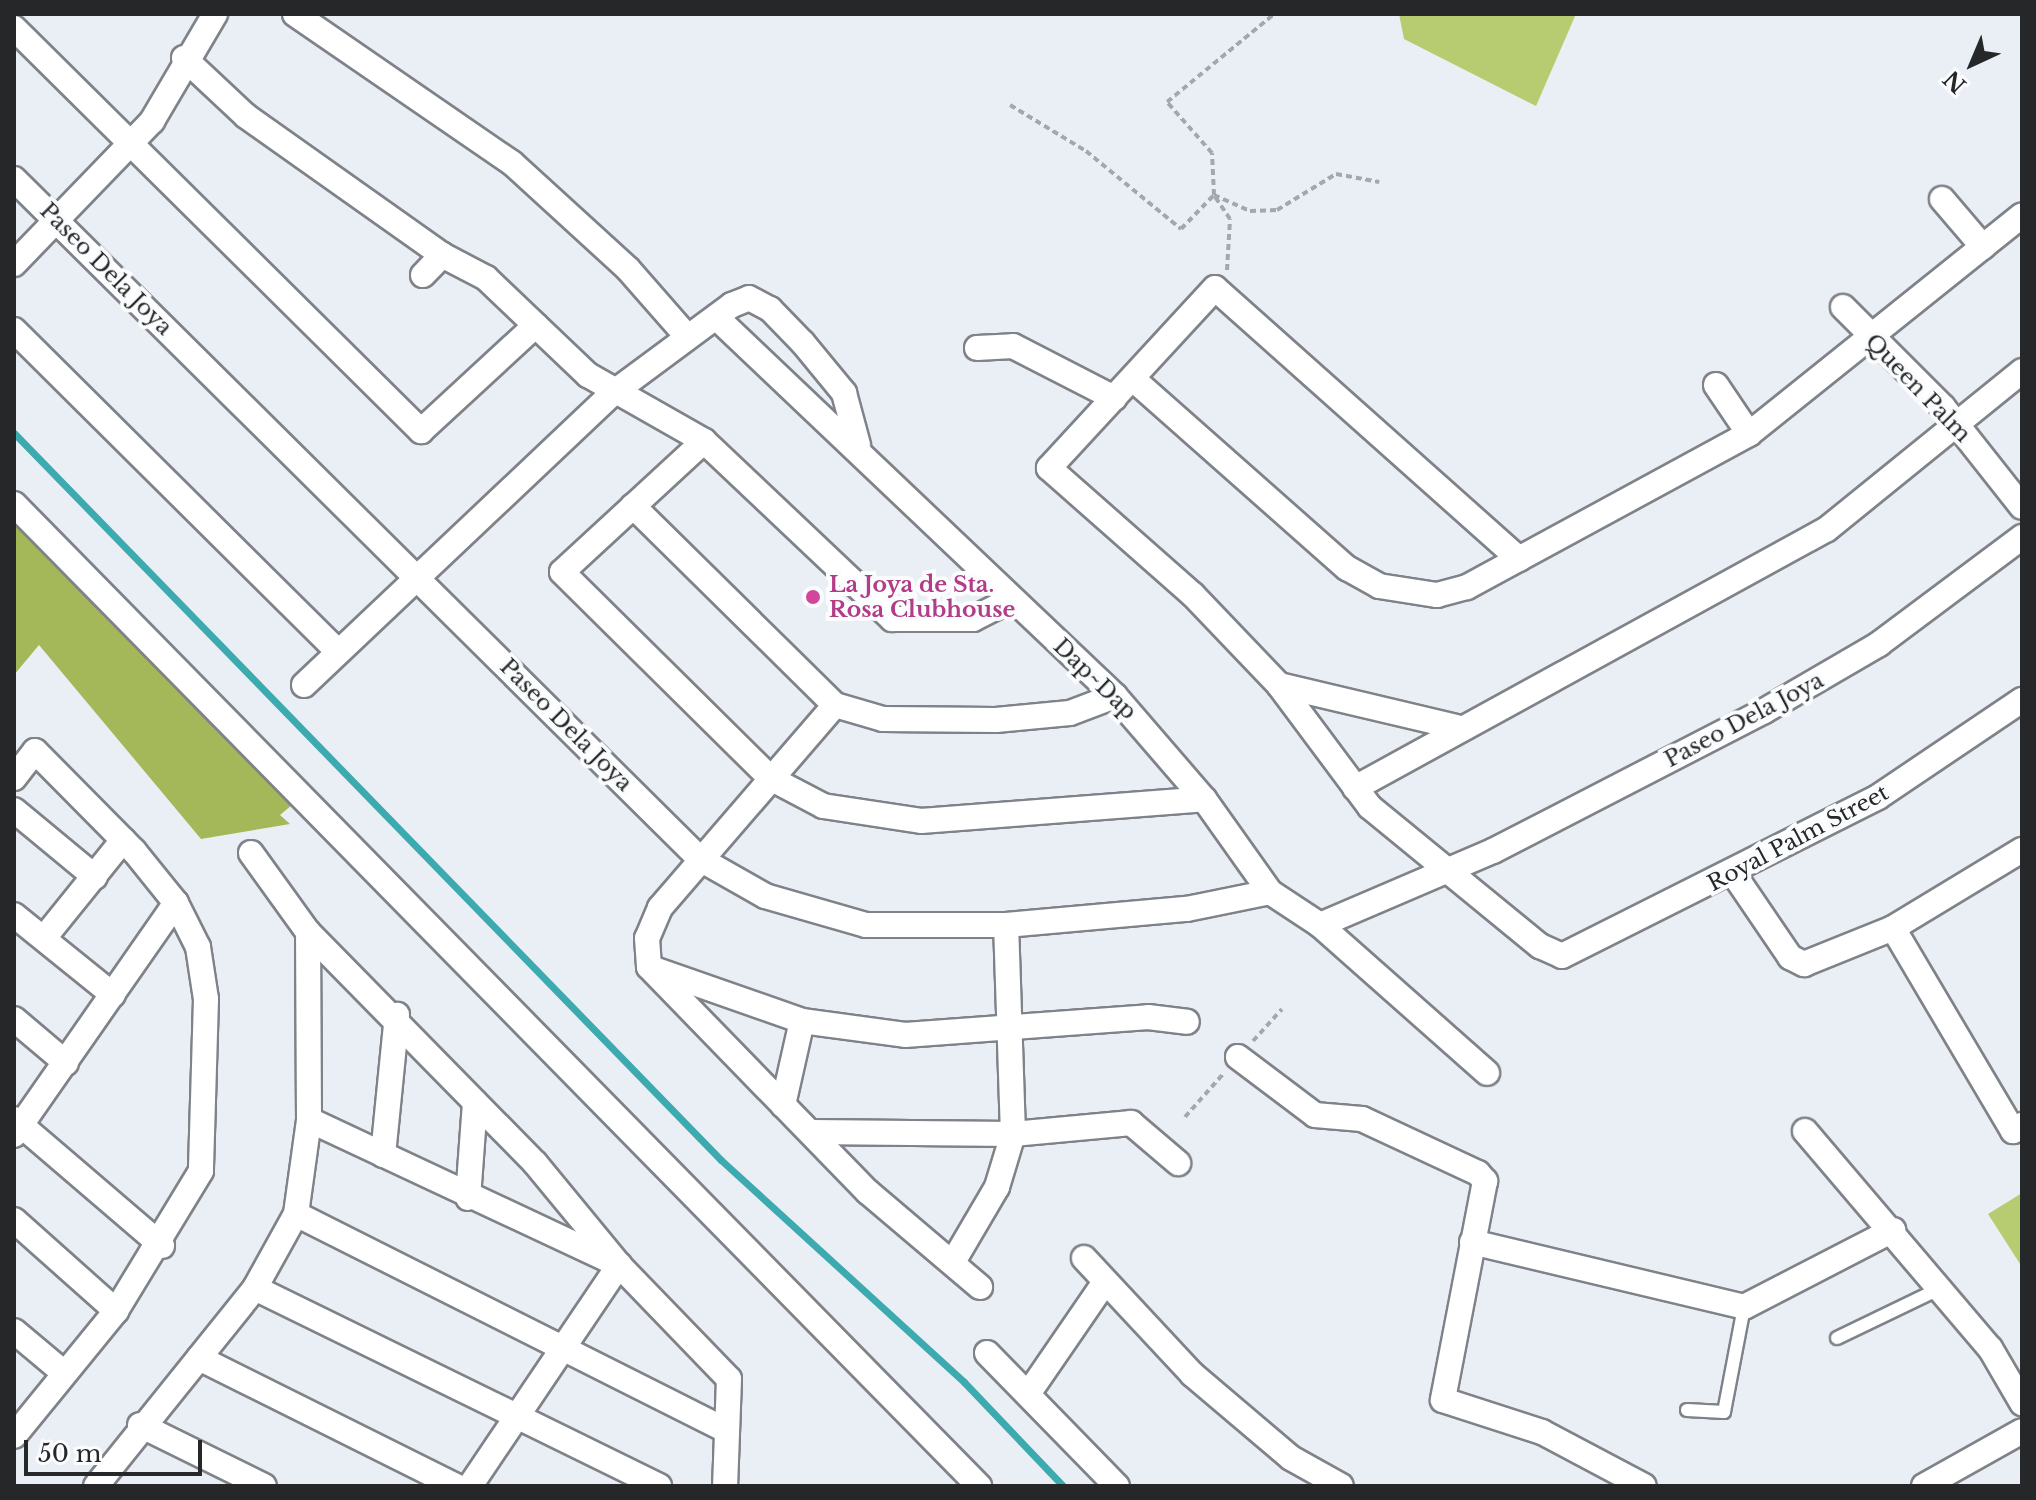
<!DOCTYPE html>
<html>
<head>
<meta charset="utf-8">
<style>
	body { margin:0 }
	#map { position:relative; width:2036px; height:1500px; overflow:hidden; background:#eaeff5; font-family:"Libre Baskerville",serif }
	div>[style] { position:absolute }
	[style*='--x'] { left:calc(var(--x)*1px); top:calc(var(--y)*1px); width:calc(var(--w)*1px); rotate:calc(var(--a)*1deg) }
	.green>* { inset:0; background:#b7cc70 }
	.forest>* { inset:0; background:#a4b85a }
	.stream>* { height:7px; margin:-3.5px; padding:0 3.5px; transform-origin:3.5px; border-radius:3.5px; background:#3caaae }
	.path>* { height:4px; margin-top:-2px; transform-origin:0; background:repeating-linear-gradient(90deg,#a4a8ad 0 6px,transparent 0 10px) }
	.roads { filter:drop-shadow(2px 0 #7f8389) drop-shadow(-2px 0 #7f8389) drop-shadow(0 2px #7f8389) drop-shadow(0 -2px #7f8389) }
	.service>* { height:12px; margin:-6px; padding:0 6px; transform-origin:6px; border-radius:6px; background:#fff }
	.minor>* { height:24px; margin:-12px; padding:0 12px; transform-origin:12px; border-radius:12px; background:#fff }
	.dots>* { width:22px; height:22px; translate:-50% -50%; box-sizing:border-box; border:4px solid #fafcfe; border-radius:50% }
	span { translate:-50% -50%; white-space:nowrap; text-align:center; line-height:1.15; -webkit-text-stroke:8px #fafcfe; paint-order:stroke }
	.street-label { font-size:22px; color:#252729 }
	.hotel-label { font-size:22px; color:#b23c85; font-weight:700 }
	.left { translate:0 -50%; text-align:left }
	.frame { position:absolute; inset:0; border:16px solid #252729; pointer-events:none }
	.north { position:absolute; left:1932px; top:24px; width:80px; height:80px; -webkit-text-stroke:6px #fafcfe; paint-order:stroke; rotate:224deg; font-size:22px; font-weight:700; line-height:32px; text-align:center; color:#252729 }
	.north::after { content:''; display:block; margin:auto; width:28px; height:36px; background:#252729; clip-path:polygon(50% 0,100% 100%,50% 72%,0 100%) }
	.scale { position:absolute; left:24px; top:1440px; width:178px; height:36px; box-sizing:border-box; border:4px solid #252729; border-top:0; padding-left:10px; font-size:24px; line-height:28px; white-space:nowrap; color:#252729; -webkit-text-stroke:6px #fafcfe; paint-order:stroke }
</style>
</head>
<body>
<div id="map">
	<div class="green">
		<i style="clip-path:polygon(1399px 14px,1576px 14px,1536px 106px,1404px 39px)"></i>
		<i style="clip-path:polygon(2022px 1193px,2022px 1267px,1988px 1214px)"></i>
	</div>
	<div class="forest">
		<i style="clip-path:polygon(14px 501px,311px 789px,280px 815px,290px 824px,201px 839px,39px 645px,14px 675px)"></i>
	</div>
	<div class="stream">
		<i style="--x:14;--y:433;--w:1014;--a:45.8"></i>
		<i style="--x:721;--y:1160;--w:329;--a:42.4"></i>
		<i style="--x:964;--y:1382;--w:144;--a:46.4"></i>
	</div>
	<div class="path">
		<i style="--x:1010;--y:105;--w:89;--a:31.2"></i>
		<i style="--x:1086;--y:151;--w:123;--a:39.4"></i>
		<i style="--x:1181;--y:229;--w:47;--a:-45.9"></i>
		<i style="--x:1214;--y:195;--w:39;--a:24"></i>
		<i style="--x:1250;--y:211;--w:27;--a:-2"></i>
		<i style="--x:1277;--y:210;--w:69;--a:-31.4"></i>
		<i style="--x:1336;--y:174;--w:44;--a:10.5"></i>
		<i style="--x:1227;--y:270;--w:51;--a:-86.6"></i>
		<i style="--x:1230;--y:219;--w:29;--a:-124"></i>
		<i style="--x:1214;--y:195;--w:42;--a:-92.7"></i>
		<i style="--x:1212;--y:153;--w:68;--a:-131.4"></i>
		<i style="--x:1167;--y:102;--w:139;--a:-39.4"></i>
		<i style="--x:1253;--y:1041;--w:43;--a:-47.8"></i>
		<i style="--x:1185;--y:1117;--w:57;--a:-48.5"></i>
	</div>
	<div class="roads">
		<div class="service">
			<i style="--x:1837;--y:1338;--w:115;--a:-25.7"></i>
			<i style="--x:1687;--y:1410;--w:37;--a:3"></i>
			<i style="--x:1724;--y:1412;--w:107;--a:-79.2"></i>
		</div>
		<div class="minor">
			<i style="--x:295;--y:14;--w:263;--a:34.5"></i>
			<i style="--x:512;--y:163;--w:157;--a:42.4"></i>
			<i style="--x:628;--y:269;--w:86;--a:48.8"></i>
			<i style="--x:14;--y:28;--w:573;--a:44.72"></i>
			<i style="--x:421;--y:431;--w:156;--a:-42.7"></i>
			<i style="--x:184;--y:58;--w:85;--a:43.1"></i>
			<i style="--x:246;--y:116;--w:240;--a:35.3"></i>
			<i style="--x:442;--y:255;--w:50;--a:27.6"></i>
			<i style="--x:486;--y:278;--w:141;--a:43.6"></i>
			<i style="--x:588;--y:375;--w:133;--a:29.6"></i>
			<i style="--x:704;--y:441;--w:259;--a:43.4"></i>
			<i style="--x:892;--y:619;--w:81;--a:0"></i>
			<i style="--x:973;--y:619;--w:44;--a:-27.1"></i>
			<i style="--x:14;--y:179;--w:966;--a:44.75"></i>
			<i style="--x:700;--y:859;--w:75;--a:29.6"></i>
			<i style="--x:765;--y:896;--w:105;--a:16"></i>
			<i style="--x:866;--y:925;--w:140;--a:0"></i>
			<i style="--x:1006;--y:925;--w:182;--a:-5.1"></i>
			<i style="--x:1187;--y:909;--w:85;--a:-11.6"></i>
			<i style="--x:1942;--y:199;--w:63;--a:49.5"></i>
			<i style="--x:14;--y:264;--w:199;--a:-46"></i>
			<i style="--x:152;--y:121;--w:124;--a:-59.5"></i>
			<i style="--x:423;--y:275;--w:28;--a:-46"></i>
			<i style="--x:1843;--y:307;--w:141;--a:45"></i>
			<i style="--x:1943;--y:407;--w:127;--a:51.7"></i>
			<i style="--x:717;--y:318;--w:549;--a:43.52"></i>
			<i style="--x:1115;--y:696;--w:136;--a:49.2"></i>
			<i style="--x:1204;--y:799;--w:114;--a:54.6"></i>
			<i style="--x:1270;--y:892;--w:60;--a:33.4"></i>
			<i style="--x:1320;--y:925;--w:223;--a:41.5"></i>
			<i style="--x:14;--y:330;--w:455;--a:44.8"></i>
			<i style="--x:977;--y:348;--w:36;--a:-3"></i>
			<i style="--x:1013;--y:346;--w:114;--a:27.2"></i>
			<i style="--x:1133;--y:379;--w:286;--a:41.5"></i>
			<i style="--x:1347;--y:568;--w:37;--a:29"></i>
			<i style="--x:1379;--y:586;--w:59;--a:8.8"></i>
			<i style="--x:1437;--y:595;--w:31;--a:-15"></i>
			<i style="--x:1467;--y:587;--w:321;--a:-28.5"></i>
			<i style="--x:1749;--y:434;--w:350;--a:-38.7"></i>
			<i style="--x:1716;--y:385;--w:59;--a:56"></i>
			<i style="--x:704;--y:441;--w:193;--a:137.3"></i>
			<i style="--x:562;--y:572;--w:293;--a:44.7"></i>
			<i style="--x:770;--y:778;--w:60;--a:27.8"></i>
			<i style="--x:823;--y:806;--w:99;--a:8.7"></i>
			<i style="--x:921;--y:821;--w:284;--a:-4.4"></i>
			<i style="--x:14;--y:504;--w:1377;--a:45.5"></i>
			<i style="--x:633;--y:506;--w:284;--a:44.6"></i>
			<i style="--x:835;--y:705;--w:50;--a:16.3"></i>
			<i style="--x:883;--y:719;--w:113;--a:0.5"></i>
			<i style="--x:996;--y:720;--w:74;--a:-5.4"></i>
			<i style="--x:1070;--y:713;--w:48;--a:-20.7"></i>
			<i style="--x:1519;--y:559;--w:407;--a:-138.3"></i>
			<i style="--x:1215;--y:288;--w:245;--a:132.7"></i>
			<i style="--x:1049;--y:468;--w:192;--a:41.4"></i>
			<i style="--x:1193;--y:595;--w:124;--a:46.3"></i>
			<i style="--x:1279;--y:685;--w:152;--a:53.3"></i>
			<i style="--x:1370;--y:807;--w:220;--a:39.3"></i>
			<i style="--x:1540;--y:946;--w:24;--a:24"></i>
			<i style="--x:1562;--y:956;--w:354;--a:-26.7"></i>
			<i style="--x:1878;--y:797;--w:174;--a:-34"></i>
			<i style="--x:304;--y:685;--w:425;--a:-43.4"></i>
			<i style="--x:613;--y:393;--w:148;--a:-36.5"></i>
			<i style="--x:732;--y:305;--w:18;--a:-22"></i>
			<i style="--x:749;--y:298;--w:24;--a:28"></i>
			<i style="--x:770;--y:309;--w:47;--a:45.9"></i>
			<i style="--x:803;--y:343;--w:65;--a:50.6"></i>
			<i style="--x:844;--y:393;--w:54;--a:74.9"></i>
			<i style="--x:1279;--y:685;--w:182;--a:13.3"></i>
			<i style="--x:835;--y:705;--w:268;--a:130.8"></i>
			<i style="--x:660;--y:908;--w:33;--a:113"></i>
			<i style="--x:647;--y:938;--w:29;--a:86"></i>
			<i style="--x:649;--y:967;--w:314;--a:45.8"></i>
			<i style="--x:868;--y:1192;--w:147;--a:40.3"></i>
			<i style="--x:14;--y:778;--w:34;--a:-52"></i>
			<i style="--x:35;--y:751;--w:141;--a:45.3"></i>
			<i style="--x:134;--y:851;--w:67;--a:51.1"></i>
			<i style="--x:176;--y:903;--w:49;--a:63.4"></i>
			<i style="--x:198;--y:947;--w:53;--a:81.3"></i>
			<i style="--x:206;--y:999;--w:172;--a:91.7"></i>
			<i style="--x:201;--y:1171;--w:164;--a:121.3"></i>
			<i style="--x:116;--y:1311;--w:161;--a:129.2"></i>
			<i style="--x:1355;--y:788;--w:538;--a:-28.75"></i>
			<i style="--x:1827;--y:529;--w:251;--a:-39"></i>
			<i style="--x:14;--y:810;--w:105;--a:39.6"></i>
			<i style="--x:251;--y:853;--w:97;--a:54.2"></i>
			<i style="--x:1733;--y:873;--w:102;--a:55.8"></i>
			<i style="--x:1790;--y:957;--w:16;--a:27"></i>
			<i style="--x:1804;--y:964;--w:96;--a:-22"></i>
			<i style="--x:1893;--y:928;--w:151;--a:-31.2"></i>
			<i style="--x:14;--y:915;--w:127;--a:38.9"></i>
			<i style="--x:1320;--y:925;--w:188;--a:-23.2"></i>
			<i style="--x:1493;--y:851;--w:305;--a:-27.3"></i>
			<i style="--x:1764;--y:711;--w:133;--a:-30.2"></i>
			<i style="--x:1879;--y:644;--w:179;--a:-36.8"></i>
			<i style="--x:1893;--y:928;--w:236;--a:59.4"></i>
			<i style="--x:2013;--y:1131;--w:11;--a:-34"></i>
			<i style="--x:44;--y:938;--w:126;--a:-51.1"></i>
			<i style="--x:651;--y:968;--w:160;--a:19.3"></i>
			<i style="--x:802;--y:1021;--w:104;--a:7.7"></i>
			<i style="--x:905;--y:1035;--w:244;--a:-4.2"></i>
			<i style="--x:1148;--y:1017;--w:39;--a:7"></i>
			<i style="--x:14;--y:1019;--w:68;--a:40.2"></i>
			<i style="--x:1238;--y:1057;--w:96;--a:37"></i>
			<i style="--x:1315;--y:1115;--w:47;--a:4.9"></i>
			<i style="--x:1362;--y:1119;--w:128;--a:25"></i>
			<i style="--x:1478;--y:1173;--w:11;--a:49"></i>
			<i style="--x:1485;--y:1181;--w:223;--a:100.9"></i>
			<i style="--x:1443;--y:1400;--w:104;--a:17.9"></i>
			<i style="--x:1542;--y:1432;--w:115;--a:27.9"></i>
			<i style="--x:783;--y:1105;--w:86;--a:-77.3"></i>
			<i style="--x:14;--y:1119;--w:195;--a:40.6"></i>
			<i style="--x:1805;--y:1131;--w:285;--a:49.6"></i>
			<i style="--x:1990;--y:1348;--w:64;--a:59.8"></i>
			<i style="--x:811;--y:1132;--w:202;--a:0.6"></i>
			<i style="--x:1013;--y:1134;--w:119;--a:-5.3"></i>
			<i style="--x:1131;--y:1123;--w:62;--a:40.4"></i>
			<i style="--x:14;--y:1135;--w:283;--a:-55.1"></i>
			<i style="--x:383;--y:1155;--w:141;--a:-84.3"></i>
			<i style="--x:468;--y:1198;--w:96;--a:-85.8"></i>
			<i style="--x:296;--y:1214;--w:481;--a:26.7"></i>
			<i style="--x:14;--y:1220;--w:137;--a:41.7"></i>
			<i style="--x:1472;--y:1242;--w:280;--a:13.4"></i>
			<i style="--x:1744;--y:1307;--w:168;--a:-27.3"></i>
			<i style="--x:1084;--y:1258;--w:158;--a:47"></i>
			<i style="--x:1192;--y:1374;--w:130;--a:40.3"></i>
			<i style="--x:1291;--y:1458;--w:57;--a:29.2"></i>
			<i style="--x:953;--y:1262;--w:87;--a:-59.6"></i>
			<i style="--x:997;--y:1187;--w:55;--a:-73.2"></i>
			<i style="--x:1013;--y:1134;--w:209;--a:-91.9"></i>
			<i style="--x:255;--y:1288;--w:450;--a:26.1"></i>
			<i style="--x:14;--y:1331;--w:65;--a:40"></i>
			<i style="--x:987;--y:1353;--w:186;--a:45.7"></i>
			<i style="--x:199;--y:1358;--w:287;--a:26.5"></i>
			<i style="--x:1028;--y:1394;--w:136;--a:-55.5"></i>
			<i style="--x:140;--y:1425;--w:138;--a:26.2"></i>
			<i style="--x:96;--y:1486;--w:254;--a:-51.2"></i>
			<i style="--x:255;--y:1288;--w:85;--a:-61"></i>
			<i style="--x:296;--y:1214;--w:95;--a:-82.1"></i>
			<i style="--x:309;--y:1120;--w:188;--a:-90.3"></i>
			<i style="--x:308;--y:932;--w:324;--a:45.5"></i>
			<i style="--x:535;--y:1163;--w:132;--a:50.5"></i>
			<i style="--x:619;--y:1265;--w:342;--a:-154.9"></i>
			<i style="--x:470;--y:1486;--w:267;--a:-56"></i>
			<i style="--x:619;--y:1265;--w:158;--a:46"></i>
			<i style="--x:729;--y:1379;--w:107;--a:92.1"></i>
			<i style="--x:1924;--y:1486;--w:112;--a:-29.3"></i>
		</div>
	</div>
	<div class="dots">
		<i style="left:813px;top:597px;background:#d1479c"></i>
	</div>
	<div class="street-label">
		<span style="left:106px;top:269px;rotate:45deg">Paseo Dela Joya</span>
		<span style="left:1918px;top:388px;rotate:46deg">Queen Palm</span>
		<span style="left:1095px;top:679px;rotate:44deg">Dap~Dap</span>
		<span style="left:1744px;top:720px;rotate:-28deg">Paseo Dela Joya</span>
		<span style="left:566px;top:725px;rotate:45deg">Paseo Dela Joya</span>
		<span style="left:1798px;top:838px;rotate:-28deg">Royal Palm Street</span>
	</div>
	<div class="hotel-label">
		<span class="left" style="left:829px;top:597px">La Joya de Sta.<br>Rosa Clubhouse</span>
	</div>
	<div class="frame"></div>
	<div class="north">N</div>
	<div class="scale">50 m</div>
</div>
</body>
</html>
